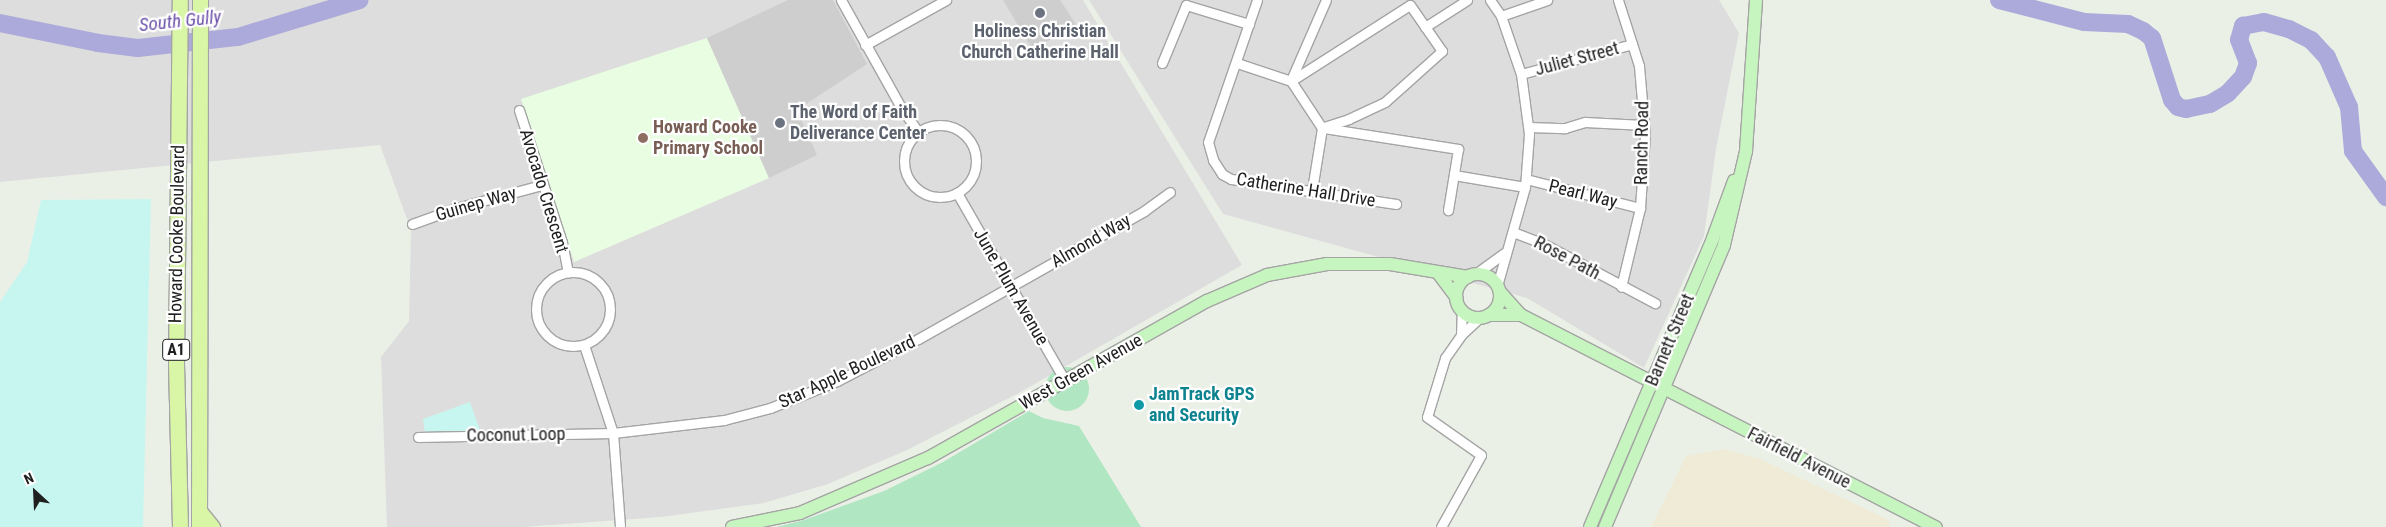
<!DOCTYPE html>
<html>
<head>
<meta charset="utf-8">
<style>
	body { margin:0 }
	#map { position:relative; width:2386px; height:527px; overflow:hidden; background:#ebf0e7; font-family:"Roboto Condensed",sans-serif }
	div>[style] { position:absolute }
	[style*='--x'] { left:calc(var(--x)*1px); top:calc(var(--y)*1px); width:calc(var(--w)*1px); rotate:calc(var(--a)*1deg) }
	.residential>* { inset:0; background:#dedddd }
	.commercial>* { inset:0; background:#efebd7 }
	.education>* { inset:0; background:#e8fde2 }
	.religious>* { inset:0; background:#cecece }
	.grass>* { inset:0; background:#b0e6c1 }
	.round { border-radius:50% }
	.park>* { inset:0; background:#c7f6f0 }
	.river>* { height:18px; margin:-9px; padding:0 9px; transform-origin:9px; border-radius:9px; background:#acaada }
	.roads { filter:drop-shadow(1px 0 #a4a4a4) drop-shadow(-1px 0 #a4a4a4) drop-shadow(0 1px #a4a4a4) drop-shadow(0 -1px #a4a4a4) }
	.street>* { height:9px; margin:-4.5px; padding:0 4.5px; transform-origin:4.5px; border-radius:4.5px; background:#fff }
	.street>.ring { margin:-4.5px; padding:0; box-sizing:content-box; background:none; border:9px solid #fff; border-radius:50% }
	.secondary>* { height:12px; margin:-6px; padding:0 6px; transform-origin:6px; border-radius:6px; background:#c7f5bf }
	.secondary>.ring { margin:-6px; padding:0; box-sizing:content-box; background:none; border:12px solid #c7f5bf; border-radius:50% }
	.primary>* { height:15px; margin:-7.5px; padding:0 7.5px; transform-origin:7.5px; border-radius:7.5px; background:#d8f6a6 }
	.dots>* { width:14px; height:14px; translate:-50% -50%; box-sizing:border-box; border:2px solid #fff; border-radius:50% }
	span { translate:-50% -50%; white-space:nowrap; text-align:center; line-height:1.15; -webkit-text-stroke:4.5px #fff; paint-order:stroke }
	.shield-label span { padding:1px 4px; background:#fff; border:1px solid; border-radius:4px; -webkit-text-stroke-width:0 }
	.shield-label { font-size:16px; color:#202020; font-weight:700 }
	.worship-label { font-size:18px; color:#5b616d; font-weight:700 }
	.left { translate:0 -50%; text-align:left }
	.street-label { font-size:18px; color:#202020 }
	.education-label { font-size:18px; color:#785e54; font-weight:700 }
	.culture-label { font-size:18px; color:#0d838f; font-weight:700 }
	.water-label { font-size:19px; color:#6c52a9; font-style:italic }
	.north { position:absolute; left:10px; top:467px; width:50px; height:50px; -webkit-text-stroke:4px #fff; paint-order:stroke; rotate:335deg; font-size:14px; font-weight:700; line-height:20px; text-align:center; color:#202020 }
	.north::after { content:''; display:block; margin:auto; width:18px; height:22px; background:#202020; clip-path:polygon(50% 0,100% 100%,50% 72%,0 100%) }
</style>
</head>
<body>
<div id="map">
	<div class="residential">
		<i style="clip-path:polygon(0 0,1083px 0,1242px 265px,1019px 393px,907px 450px,828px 484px,764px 503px,661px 517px,523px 527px,387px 527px,381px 357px,409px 321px,411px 230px,380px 145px,0 182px)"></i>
		<i style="clip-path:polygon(1089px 0,1719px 0,1739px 33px,1716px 149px,1704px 236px,1644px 368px,1527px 298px,1223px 214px)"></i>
	</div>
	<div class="commercial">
		<i style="clip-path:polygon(1724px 449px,1760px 459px,1889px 520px,1890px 527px,1651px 527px,1686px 456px)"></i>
	</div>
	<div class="education">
		<i style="clip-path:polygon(707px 38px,769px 178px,574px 262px,521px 99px)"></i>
	</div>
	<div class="religious">
		<i style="clip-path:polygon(788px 0,833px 0,867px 64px,797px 110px,817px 155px,769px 178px,707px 38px)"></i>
		<i style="clip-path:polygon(1003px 0,1060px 0,1077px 26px,1032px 49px)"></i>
	</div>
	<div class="grass">
		<i class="round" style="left:1045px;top:367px;width:44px;height:44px"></i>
		<i style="clip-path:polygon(1029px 411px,1043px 418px,1079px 426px,1141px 527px,776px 527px,804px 520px,884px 491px,943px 462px)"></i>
	</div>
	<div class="park">
		<i style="clip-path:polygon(151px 199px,143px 527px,0 527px,0 302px,27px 262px,41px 200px)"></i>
		<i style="clip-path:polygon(470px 402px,481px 433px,425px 433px,423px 419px)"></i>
	</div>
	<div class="river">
		<i style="--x:1999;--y:0;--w:88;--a:14.5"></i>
		<i style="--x:2084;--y:22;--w:44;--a:2.6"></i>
		<i style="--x:2128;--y:24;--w:17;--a:25"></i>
		<i style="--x:2143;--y:31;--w:11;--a:38"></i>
		<i style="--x:2152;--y:38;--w:65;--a:72.1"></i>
		<i style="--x:2172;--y:100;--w:9;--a:49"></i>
		<i style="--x:2178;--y:107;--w:8;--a:14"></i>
		<i style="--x:2186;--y:109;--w:25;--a:-12"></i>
		<i style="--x:2210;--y:104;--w:21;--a:-31"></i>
		<i style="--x:2228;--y:93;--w:22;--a:-47"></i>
		<i style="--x:2243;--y:77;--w:15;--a:-70"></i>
		<i style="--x:2248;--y:63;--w:25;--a:-111"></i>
		<i style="--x:2239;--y:40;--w:15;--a:-74"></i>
		<i style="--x:2243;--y:26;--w:21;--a:-11"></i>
		<i style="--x:2264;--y:22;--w:26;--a:16"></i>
		<i style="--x:2289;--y:29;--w:25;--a:27"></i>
		<i style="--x:2311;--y:40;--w:23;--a:47"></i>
		<i style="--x:2327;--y:57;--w:55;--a:66.3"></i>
		<i style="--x:2349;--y:107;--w:44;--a:84.8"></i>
		<i style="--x:2353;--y:151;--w:57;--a:54.3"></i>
		<i style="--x:0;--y:23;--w:100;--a:11.5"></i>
		<i style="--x:98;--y:43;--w:40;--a:7.1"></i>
		<i style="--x:138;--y:48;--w:101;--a:-6.3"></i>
		<i style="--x:238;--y:37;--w:127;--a:-16.9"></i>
	</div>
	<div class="roads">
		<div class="street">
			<i style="--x:841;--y:0;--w:125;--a:60.8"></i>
			<i style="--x:902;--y:109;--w:28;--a:55"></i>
			<i style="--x:1257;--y:0;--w:150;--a:109"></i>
			<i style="--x:1208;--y:142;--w:19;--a:74"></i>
			<i style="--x:1213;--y:160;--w:17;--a:57"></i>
			<i style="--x:1222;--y:174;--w:10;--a:29"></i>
			<i style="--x:1231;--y:179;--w:167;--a:8.6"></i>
			<i style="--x:1490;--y:0;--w:19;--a:55"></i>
			<i style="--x:1501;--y:16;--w:61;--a:71"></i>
			<i style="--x:1521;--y:74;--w:61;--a:82.4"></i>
			<i style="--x:1529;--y:134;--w:53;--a:94.3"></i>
			<i style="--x:1525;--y:187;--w:103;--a:105.8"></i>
			<i style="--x:1618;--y:0;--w:69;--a:72.3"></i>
			<i style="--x:1639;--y:66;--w:70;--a:85.1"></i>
			<i style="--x:1645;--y:136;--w:72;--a:94"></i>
			<i style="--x:1640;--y:208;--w:81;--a:103.5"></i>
			<i style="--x:1501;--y:16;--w:49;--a:-19.2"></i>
			<i style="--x:1425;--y:27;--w:50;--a:-32.7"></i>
			<i style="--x:865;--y:45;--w:93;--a:-29.1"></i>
			<i style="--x:1162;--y:63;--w:63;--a:-67.5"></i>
			<i style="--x:1186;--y:5;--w:66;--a:16.8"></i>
			<i style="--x:1237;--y:63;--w:57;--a:18.4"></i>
			<i style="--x:1291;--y:81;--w:56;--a:56.6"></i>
			<i style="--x:1322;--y:128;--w:63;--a:99.2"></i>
			<i style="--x:1521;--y:74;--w:115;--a:-15.1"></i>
			<i style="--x:1291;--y:80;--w:87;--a:-66.4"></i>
			<i style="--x:1291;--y:81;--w:141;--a:-32.6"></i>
			<i style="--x:1410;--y:5;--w:56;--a:55.2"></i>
			<i style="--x:1442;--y:51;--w:76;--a:138.2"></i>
			<i style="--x:1385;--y:102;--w:40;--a:155"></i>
			<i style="--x:1349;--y:119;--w:28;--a:162"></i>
			<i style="--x:519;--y:110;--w:139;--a:72"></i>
			<i style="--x:562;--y:242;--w:31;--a:79"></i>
			<i class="ring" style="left:904px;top:125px;width:63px;height:63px"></i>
			<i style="--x:1529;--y:127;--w:36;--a:2"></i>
			<i style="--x:1565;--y:128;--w:21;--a:-17"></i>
			<i style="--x:1585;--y:122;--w:59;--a:2.9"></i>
			<i style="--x:1324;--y:128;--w:136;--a:8.9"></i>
			<i style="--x:1458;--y:149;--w:62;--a:99.3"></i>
			<i style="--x:1454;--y:175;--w:72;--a:9.6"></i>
			<i style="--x:1526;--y:179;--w:118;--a:14.3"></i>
			<i style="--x:957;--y:193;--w:217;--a:60.1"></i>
			<i style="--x:412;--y:224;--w:47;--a:-20"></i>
			<i style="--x:456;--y:208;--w:88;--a:-15.1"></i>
			<i style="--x:1513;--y:232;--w:33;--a:21"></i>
			<i style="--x:1544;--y:244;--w:126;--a:28"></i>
			<i class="ring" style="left:536px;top:272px;width:65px;height:65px"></i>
			<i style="--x:1474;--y:275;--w:37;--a:-36"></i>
			<i style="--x:1461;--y:335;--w:25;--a:-88"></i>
			<i style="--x:584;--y:345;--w:93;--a:71.8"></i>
			<i style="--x:613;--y:433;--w:94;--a:85.7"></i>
			<i style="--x:418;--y:437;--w:195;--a:-1.2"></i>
			<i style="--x:613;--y:433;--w:112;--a:-6.7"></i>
			<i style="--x:724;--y:420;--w:48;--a:-14.6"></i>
			<i style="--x:770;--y:408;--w:72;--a:-21.9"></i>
			<i style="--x:837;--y:381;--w:91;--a:-27.4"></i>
			<i style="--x:918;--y:339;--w:260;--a:-29.5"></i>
			<i style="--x:1144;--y:211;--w:32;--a:-36"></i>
			<i style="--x:1441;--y:527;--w:82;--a:-60.9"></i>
			<i style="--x:1481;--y:455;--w:66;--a:-144.9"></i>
			<i style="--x:1427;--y:417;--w:62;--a:-73"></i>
			<i style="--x:1445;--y:358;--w:28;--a:-55"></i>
			<i style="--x:1461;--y:335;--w:25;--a:-43"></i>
		</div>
		<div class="secondary">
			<i style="--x:1438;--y:273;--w:31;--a:53"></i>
			<i class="ring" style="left:1456px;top:274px;width:32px;height:32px"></i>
			<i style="--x:1500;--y:292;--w:31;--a:48"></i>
			<i style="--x:1521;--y:315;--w:466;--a:27.1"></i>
			<i style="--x:1489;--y:315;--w:32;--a:0"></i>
			<i style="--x:732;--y:527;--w:69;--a:-11.6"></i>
			<i style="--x:800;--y:513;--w:139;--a:-23.3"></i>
			<i style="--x:928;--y:458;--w:320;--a:-29.4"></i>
			<i style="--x:1207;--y:301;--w:65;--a:-23.4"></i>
			<i style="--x:1267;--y:275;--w:61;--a:-10.4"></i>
			<i style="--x:1327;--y:264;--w:63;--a:0"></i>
			<i style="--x:1390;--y:264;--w:79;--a:9.5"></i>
			<i style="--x:1590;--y:527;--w:314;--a:-66.9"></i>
			<i style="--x:1713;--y:238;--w:61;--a:-69.8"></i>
			<i style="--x:1605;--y:527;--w:306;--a:-67.1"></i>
			<i style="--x:1724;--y:245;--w:97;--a:-76.8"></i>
			<i style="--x:1746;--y:151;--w:151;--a:-86.2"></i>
		</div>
		<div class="primary">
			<i style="--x:199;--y:511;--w:21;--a:51"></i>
			<i style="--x:180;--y:527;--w:162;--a:-91.4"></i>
			<i style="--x:176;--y:365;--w:365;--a:-89.4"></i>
			<i style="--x:199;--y:527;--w:527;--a:-89.89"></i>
		</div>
	</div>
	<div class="dots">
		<i style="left:1040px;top:13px;background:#6b7280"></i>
		<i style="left:780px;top:123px;background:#6b7280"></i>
		<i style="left:643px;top:138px;background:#8d6e63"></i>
		<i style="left:1139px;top:405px;background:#0f9aa8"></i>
	</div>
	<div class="shield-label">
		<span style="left:176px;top:350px">A1</span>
	</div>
	<div class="worship-label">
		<span style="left:1040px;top:42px">Holiness Christian<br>Church Catherine Hall</span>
		<span class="left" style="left:790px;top:123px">The Word of Faith<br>Deliverance Center</span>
	</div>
	<div class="street-label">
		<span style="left:1577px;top:59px;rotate:-15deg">Juliet Street</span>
		<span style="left:1642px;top:143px;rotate:-89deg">Ranch Road</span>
		<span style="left:1306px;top:190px;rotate:9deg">Catherine Hall Drive</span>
		<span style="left:544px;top:191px;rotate:73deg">Avocado Crescent</span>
		<span style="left:1583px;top:194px;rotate:14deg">Pearl Way</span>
		<span style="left:476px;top:204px;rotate:-16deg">Guinep Way</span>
		<span style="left:177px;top:234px;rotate:-89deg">Howard Cooke Boulevard</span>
		<span style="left:1091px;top:241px;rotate:-30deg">Almond Way</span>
		<span style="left:1567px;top:258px;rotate:28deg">Rose Path</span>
		<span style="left:1011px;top:287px;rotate:60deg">June Plum Avenue</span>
		<span style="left:1670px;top:340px;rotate:-67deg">Barnett Street</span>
		<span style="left:847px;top:372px;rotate:-25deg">Star Apple Boulevard</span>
		<span style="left:1081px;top:372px;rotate:-29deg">West Green Avenue</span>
		<span style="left:516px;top:435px;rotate:-1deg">Coconut Loop</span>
		<span style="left:1799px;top:458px;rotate:27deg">Fairfield Avenue</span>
	</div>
	<div class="education-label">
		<span class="left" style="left:653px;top:138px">Howard Cooke<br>Primary School</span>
	</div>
	<div class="culture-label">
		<span class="left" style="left:1149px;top:405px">JamTrack GPS<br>and Security</span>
	</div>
	<div class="water-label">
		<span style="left:180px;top:21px;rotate:-6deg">South Gully</span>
	</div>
	<div class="north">N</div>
</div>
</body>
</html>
